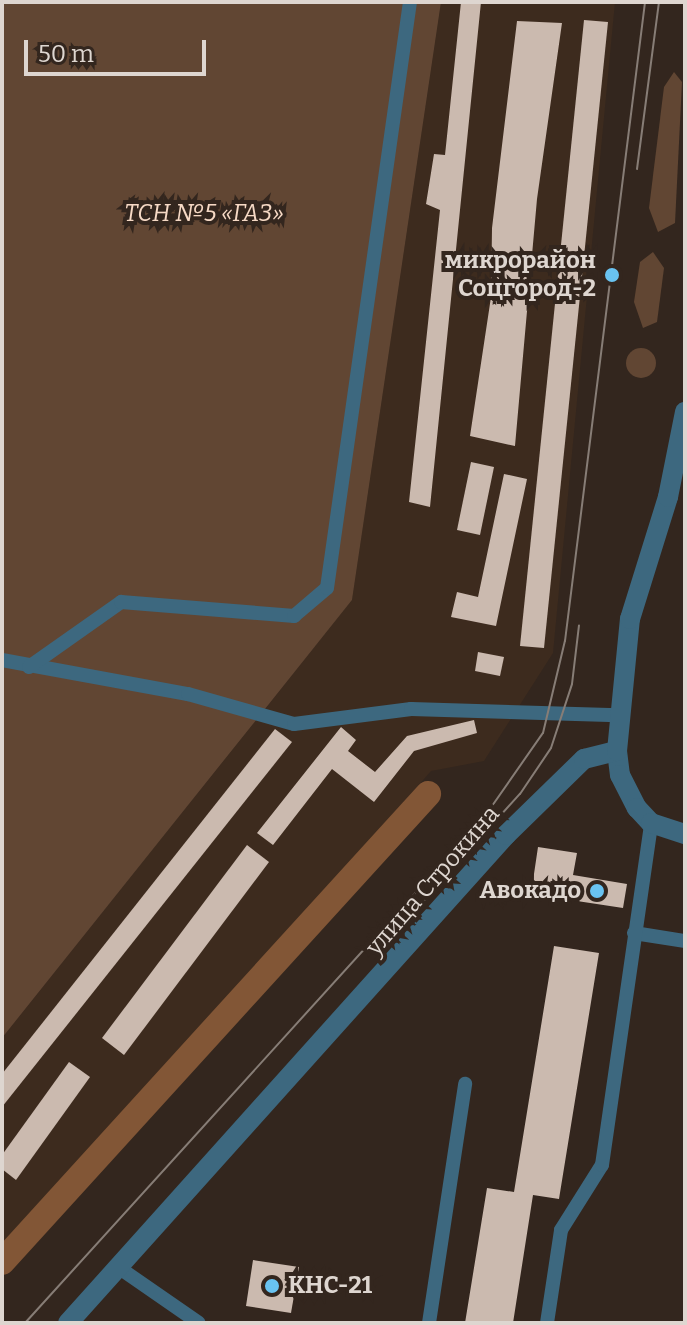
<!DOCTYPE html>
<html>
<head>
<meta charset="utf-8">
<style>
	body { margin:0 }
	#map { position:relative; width:687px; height:1325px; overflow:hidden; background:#33261e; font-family:Bitter,serif }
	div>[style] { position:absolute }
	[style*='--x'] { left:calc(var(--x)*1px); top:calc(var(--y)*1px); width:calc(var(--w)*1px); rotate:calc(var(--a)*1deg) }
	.built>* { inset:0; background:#3d2b1e }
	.green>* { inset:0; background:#614633 }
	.round { border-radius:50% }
	.canal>* { height:26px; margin:-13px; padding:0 13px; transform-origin:13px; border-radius:13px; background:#825636 }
	.building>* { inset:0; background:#cbbaaf }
	.service>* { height:14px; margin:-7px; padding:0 7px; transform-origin:7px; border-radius:7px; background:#3d687f }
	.minor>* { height:20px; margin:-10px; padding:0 10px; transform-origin:10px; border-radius:10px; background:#3d687f }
	.tertiary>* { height:20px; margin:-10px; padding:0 10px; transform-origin:10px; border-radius:10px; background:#3d687f }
	.tram>* { height:2px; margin:-1px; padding:0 1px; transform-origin:1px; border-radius:1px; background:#877d76 }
	.dots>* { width:22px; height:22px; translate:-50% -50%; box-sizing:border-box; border:4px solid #33261e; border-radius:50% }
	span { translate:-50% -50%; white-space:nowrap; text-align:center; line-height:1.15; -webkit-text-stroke:8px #33261e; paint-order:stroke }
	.park-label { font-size:24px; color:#f6d9c5; font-style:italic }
	.poi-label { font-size:24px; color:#ded6d0; font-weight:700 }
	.right { translate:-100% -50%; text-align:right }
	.left { translate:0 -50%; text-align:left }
	.street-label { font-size:24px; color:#ded6d0 }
	.frame { position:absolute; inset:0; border:4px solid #ded6d0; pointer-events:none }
	.scale { position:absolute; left:24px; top:40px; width:182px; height:36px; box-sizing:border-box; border:4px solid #ded6d0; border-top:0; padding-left:10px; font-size:24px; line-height:28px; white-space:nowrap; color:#ded6d0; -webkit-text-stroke:6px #33261e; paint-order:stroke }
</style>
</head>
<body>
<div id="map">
	<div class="built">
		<i style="clip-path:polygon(441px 2px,615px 2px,553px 653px,484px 761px,431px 771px,2px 1258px,2px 1038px,352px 600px)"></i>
	</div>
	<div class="green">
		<i style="clip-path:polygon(2px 2px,441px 2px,352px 600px,2px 1038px)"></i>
		<i style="clip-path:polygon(674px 72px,682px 82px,675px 223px,658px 232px,649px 208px,664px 87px)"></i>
		<i style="clip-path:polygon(653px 252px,664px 268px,657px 322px,643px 328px,634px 302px,640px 262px)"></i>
		<i class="round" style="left:626px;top:348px;width:30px;height:30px"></i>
	</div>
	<div class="canal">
		<i style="--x:2;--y:1262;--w:633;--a:-47.69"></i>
	</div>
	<div class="building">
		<i style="clip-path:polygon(461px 2px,481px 2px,430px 507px,409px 502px,440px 210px,426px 204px,434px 154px,445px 155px)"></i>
		<i style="clip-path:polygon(584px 20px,608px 22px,544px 648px,520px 646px)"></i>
		<i style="clip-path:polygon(517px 21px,562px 23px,537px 199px,515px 446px,470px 436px,491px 297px,492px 228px)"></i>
		<i style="clip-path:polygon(471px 462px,494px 467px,480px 535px,457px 530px)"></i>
		<i style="clip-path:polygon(504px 474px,527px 479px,496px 626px,451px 617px,457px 592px,478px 597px)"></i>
		<i style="clip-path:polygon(478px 652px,504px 657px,500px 676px,475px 671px)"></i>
		<i style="clip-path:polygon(474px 720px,477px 733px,414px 751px,374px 802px,332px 769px,273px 845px,257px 833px,341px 727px,356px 740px,348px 751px,375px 772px,407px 736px)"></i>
		<i style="clip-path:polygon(275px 729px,292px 742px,2px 1107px,2px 1074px)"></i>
		<i style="clip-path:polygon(247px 845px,269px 862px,124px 1055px,102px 1038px)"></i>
		<i style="clip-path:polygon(538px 847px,577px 853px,573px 875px,627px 884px,623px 908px,531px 894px)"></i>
		<i style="clip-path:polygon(554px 946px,599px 953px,559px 1199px,533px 1195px,513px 1323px,465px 1323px,487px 1188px,514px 1192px)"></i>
		<i style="clip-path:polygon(69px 1062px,90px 1077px,16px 1180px,2px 1169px,2px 1155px)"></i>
		<i style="clip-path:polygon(253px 1260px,299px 1267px,291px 1313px,246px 1306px)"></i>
	</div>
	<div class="service">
		<i style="--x:2;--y:660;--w:189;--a:10.4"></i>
		<i style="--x:188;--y:694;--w:110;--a:15.8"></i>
		<i style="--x:294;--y:724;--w:118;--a:-7.3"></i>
		<i style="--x:411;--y:709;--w:207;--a:1.7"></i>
		<i style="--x:29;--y:667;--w:113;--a:-35.2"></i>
		<i style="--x:121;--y:602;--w:174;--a:4.6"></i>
		<i style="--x:294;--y:616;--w:43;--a:-40.3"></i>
		<i style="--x:327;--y:588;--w:592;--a:-81.94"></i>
		<i style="--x:634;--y:933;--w:52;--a:8.9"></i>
		<i style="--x:118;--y:1267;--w:98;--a:34.7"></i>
		<i style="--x:429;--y:1323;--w:242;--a:-81.4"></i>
		<i style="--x:547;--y:1323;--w:94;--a:-81.4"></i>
		<i style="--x:561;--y:1230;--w:77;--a:-57.8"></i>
		<i style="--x:602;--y:1165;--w:345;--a:-81.8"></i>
	</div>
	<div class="minor">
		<i style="--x:617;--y:751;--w:24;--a:83"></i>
		<i style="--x:620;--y:775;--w:37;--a:63"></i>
		<i style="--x:637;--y:808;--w:21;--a:47"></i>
		<i style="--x:651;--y:823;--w:36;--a:18"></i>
	</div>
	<div class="tertiary">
		<i style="--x:68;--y:1323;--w:656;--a:-48.09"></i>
		<i style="--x:506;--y:835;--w:109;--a:-44.3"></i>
		<i style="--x:584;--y:759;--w:34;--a:-14"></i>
		<i style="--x:617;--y:751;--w:133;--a:-84.4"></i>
		<i style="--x:630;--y:619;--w:128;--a:-72.7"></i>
		<i style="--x:668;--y:497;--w:87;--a:-78.7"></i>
	</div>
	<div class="tram">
		<i style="--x:637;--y:169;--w:168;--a:-82.5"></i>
		<i style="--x:382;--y:947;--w:206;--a:-48"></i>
		<i style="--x:520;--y:794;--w:55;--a:-56"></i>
		<i style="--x:551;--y:748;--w:67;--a:-71.8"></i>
		<i style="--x:572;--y:684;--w:59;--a:-83.2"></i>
		<i style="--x:25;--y:1323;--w:685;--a:-47.78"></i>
		<i style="--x:485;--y:816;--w:101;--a:-55.1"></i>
		<i style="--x:543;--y:733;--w:95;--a:-76.6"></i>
		<i style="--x:565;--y:641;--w:644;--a:-82.86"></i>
	</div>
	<div class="dots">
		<i style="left:612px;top:275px;background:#69c3f1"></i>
		<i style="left:597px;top:891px;background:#69c3f1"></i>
		<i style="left:272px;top:1286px;background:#69c3f1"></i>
	</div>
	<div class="park-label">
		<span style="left:204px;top:214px">ТСН №5 «ГАЗ»</span>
	</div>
	<div class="poi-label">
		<span class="right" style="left:596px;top:275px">микрорайон<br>Соцгород-2</span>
		<span class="right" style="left:581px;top:891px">Авокадо</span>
		<span class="left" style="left:288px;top:1286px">КНС-21</span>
	</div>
	<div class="street-label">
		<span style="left:433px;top:881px;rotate:-49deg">улица Строкина</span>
	</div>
	<div class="frame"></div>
	<div class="scale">50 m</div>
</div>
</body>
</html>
